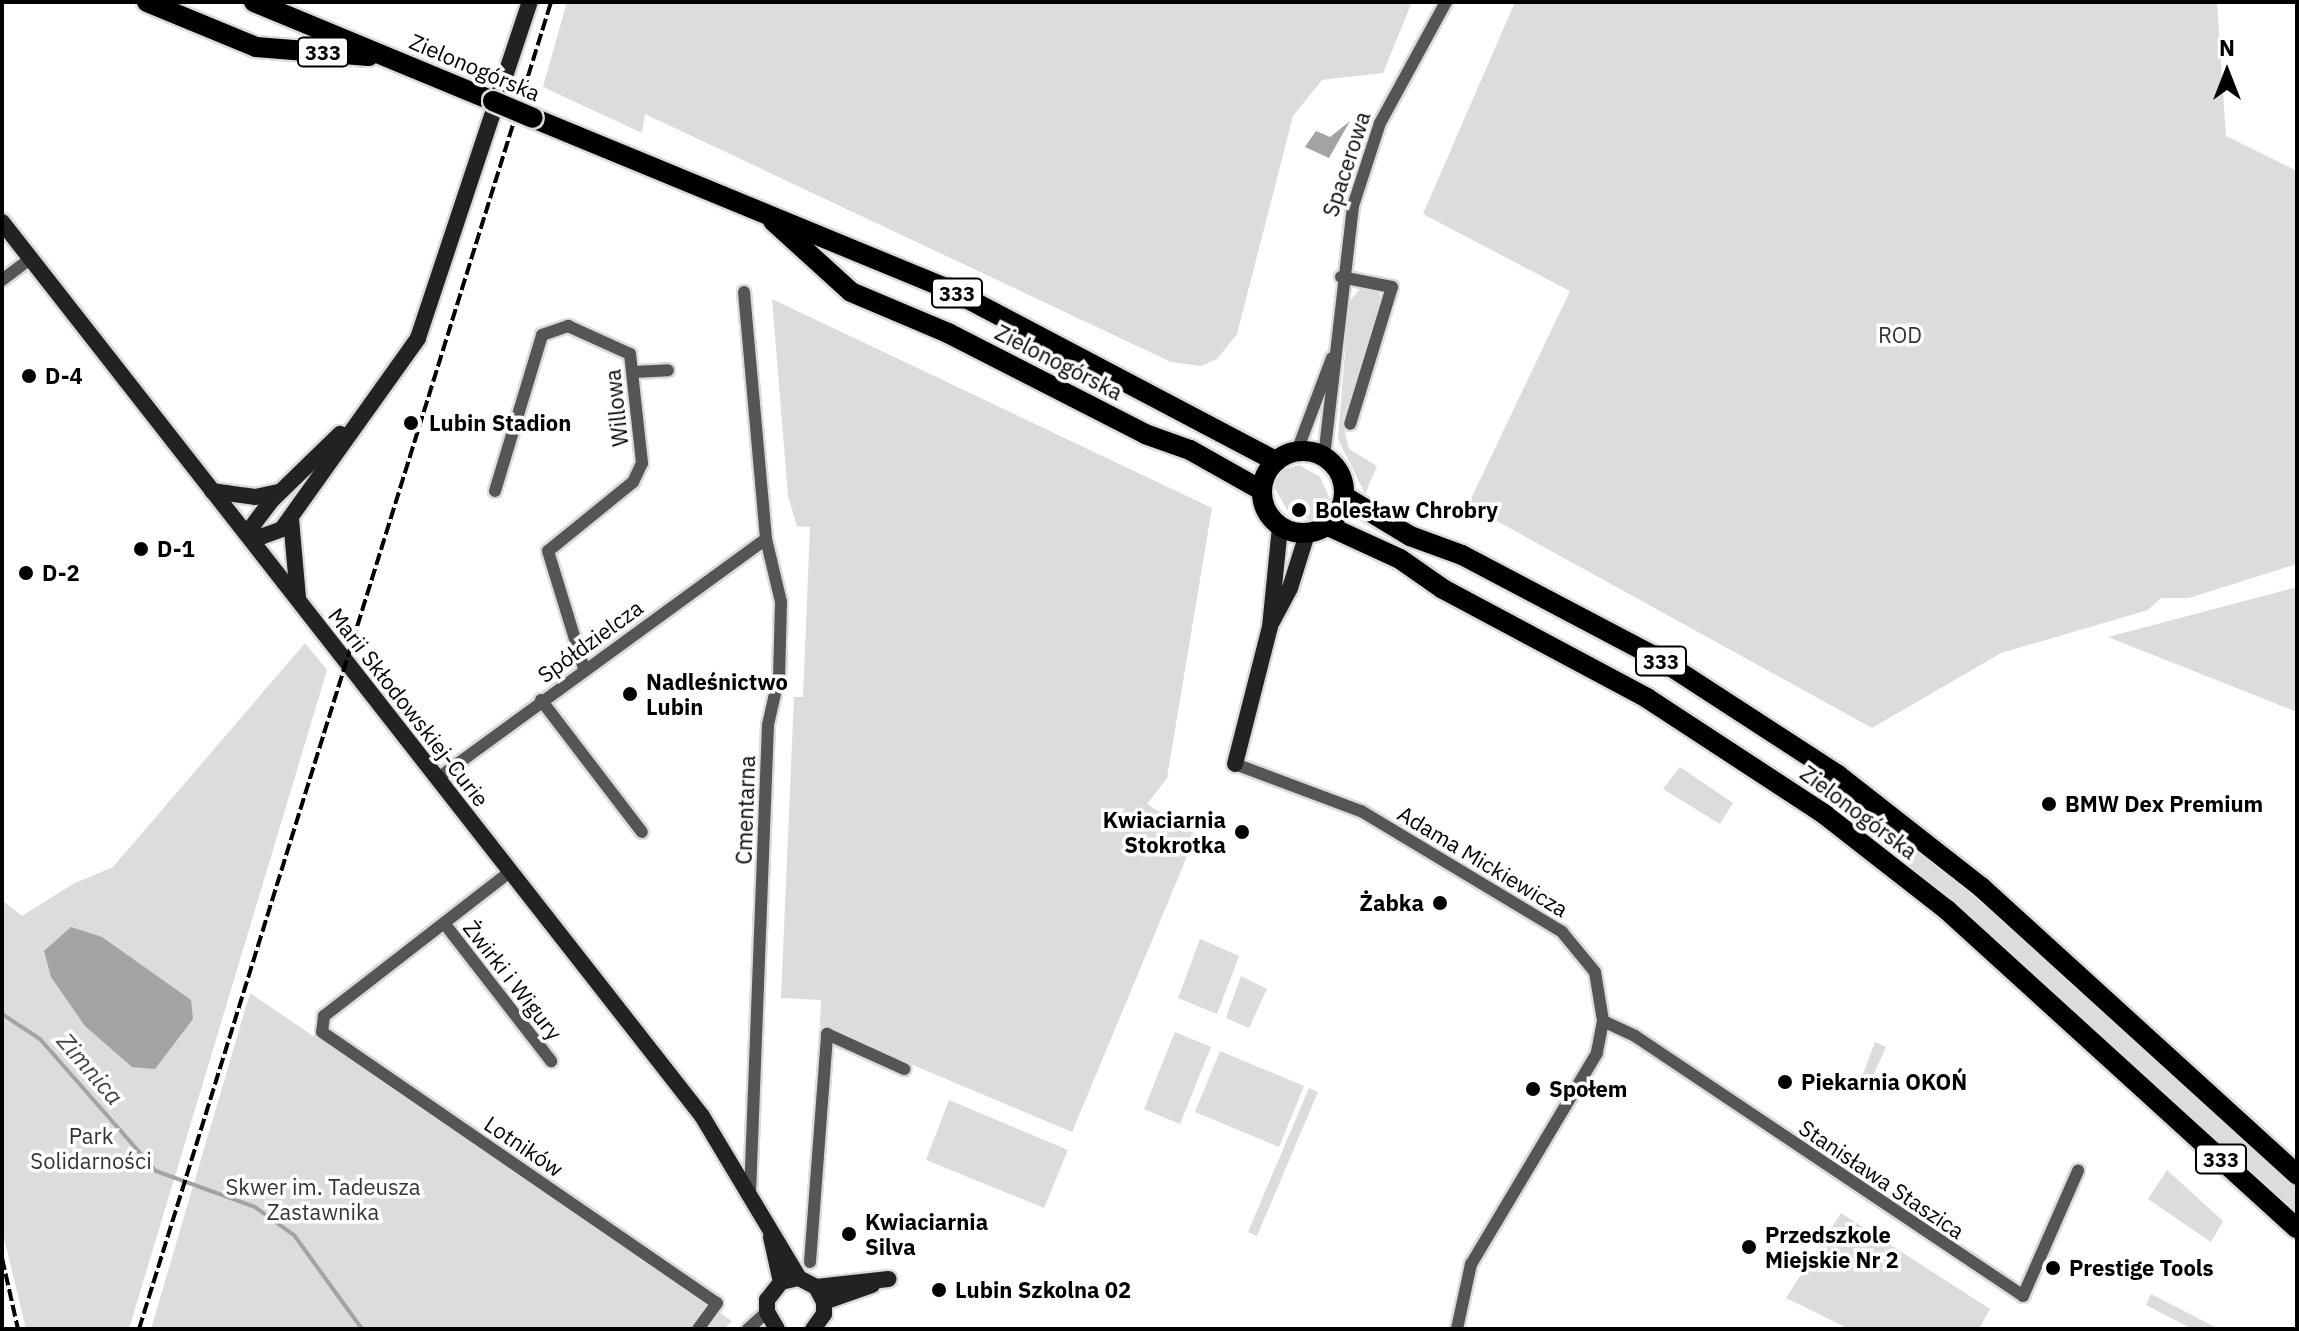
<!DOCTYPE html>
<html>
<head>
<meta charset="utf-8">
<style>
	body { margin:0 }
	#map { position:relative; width:2299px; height:1331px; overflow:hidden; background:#fff; font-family:"IBM Plex Sans",sans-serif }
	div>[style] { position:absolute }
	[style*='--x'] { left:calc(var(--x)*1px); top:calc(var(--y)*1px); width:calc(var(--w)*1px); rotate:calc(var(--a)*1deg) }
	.green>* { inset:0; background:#dcdcdc }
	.water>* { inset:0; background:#a3a3a3 }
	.stream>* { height:4px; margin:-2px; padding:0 2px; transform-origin:2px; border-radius:2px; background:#a3a3a3 }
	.roads { filter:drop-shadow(2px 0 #dbdbdb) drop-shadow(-2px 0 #dbdbdb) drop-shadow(0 2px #dbdbdb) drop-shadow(0 -2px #dbdbdb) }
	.street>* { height:12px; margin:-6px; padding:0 6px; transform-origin:6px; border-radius:6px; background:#555 }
	.secondary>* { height:16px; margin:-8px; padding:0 8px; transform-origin:8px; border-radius:8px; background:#222 }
	.primary>* { height:20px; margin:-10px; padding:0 10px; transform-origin:10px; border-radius:10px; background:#000 }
	.primary>.ring { margin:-10px; padding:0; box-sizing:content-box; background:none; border:20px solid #000; border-radius:50% }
	.rail>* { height:4px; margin-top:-2px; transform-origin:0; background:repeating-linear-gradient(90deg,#000 0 12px,transparent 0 16px) }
	.bridges { filter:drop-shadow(2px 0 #dbdbdb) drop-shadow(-2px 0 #dbdbdb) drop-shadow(0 2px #dbdbdb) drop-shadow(0 -2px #dbdbdb) }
	.primary-bridge>* { height:20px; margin:-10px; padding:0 10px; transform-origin:10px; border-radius:10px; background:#000 }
	.dots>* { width:22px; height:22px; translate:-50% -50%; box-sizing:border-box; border:4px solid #fff; border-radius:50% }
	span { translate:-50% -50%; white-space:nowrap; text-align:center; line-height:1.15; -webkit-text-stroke:7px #fff; paint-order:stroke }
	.shield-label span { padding:2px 6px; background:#fff; border:2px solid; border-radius:6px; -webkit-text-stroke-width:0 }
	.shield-label { font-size:20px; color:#000; font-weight:700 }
	.street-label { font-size:22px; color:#000 }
	.park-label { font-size:22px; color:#333 }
	.poi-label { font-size:22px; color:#000; font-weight:700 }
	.left { translate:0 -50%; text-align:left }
	.right { translate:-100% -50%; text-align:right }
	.water-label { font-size:24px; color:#444; font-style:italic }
	.frame { position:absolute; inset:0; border:4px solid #000; pointer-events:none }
	.north { position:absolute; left:2187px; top:32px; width:80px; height:80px; -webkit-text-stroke:6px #fff; paint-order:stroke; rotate:0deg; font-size:22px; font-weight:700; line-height:32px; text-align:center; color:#000 }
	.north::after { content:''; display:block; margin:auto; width:28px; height:36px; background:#000; clip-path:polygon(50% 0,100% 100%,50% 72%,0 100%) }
</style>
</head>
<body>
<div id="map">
	<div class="green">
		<i style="clip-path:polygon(567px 2px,1412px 2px,1383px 73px,1322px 80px,1293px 116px,1237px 334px,1217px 359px,1201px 366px,1171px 362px,645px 114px,642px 133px,543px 87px)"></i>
		<i style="clip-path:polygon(1515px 2px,2217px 2px,2226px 136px,2297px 171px,2297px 564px,2189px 598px,2161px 598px,2148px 610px,2001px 653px,1872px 728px,1468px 505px,1570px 291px,1423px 214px)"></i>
		<i style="clip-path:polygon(1362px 286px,1378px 290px,1381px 299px,1342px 421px,1349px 449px,1377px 466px,1365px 494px,1338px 439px,1349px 302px)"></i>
		<i style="clip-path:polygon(772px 299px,1212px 508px,1167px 778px,1147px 804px,1196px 835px,1072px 1132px,820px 1026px,821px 1000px,781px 998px,794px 697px,803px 697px,810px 527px,797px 526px,788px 496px)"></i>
		<i style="clip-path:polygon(1299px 465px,1320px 477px,1332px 503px,1315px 521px,1290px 515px,1273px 485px,1283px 470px)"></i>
		<i style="clip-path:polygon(2297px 587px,2297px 712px,2108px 637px)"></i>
		<i style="clip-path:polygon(305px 643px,327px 670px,129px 1329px,26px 1329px,2px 1230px,2px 900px,22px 916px,73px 884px,113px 867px)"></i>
		<i style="clip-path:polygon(1680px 767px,1733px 803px,1720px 824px,1663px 789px)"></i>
		<i style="clip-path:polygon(1855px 800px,1998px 917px,2297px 1188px,2297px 1225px,1842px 819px)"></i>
		<i style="clip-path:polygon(1200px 939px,1239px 956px,1217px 1014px,1178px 998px)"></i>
		<i style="clip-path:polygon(1241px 976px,1267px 989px,1249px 1028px,1226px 1018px)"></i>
		<i style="clip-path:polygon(250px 993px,732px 1321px,724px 1329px,151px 1329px)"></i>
		<i style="clip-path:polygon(1175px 1032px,1211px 1047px,1180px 1124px,1144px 1109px)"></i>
		<i style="clip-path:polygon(1875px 1042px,1886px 1047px,1867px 1089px,1859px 1085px)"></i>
		<i style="clip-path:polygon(1220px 1051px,1304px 1086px,1279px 1147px,1195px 1112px)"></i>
		<i style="clip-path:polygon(1309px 1088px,1318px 1092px,1257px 1236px,1248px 1232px)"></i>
		<i style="clip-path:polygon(949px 1100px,1068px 1150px,1044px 1208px,926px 1160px)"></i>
		<i style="clip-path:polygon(2167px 1170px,2223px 1221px,2211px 1242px,2148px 1199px)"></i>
		<i style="clip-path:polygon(1841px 1213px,1990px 1309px,1979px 1329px,1849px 1329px,1786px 1298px)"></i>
		<i style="clip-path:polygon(2151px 1294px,2219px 1329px,2192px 1329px,2146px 1305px)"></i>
	</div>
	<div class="water">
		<i style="clip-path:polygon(1350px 121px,1329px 158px,1305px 147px,1316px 131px,1330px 137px)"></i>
		<i style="clip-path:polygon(71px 927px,102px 937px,191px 1000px,193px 1019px,155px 1069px,132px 1067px,85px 1026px,51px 977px,44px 951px)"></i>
	</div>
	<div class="stream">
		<i style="--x:2;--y:1014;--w:45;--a:33.3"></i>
		<i style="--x:40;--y:1039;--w:176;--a:48.7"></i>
		<i style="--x:156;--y:1171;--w:105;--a:20"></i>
		<i style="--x:255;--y:1207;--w:48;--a:35.7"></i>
		<i style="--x:294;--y:1235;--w:116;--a:54.1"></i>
	</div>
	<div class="roads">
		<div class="street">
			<i style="--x:1341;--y:277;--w:52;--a:11.1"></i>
			<i style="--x:1392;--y:287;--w:143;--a:107"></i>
			<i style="--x:2;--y:280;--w:36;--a:-37"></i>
			<i style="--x:744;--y:292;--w:248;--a:84.9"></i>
			<i style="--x:766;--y:539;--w:65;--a:76.6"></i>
			<i style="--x:781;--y:602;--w:74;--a:91.5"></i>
			<i style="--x:779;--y:676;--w:50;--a:102.7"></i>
			<i style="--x:768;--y:725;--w:464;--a:92.2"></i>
			<i style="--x:635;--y:372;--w:33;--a:-3"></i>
			<i style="--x:1297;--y:451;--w:99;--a:-69.4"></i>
			<i style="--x:1324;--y:457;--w:253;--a:-83.4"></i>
			<i style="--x:1353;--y:206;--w:87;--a:-72"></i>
			<i style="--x:1380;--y:123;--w:138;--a:-61.4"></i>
			<i style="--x:495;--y:491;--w:163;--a:-73.2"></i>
			<i style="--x:542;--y:335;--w:28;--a:-19"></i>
			<i style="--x:568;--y:326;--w:68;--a:24.3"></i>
			<i style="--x:630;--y:354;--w:110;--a:83.7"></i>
			<i style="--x:642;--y:463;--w:21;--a:115"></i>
			<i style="--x:633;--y:482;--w:109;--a:140.9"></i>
			<i style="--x:548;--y:551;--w:123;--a:73"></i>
			<i style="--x:541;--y:700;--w:166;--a:52.6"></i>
			<i style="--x:1235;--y:764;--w:134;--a:20.5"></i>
			<i style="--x:1361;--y:811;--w:235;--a:31"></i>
			<i style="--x:1562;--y:932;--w:52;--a:50.5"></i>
			<i style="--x:1595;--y:972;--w:50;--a:80.7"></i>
			<i style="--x:1603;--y:1021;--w:33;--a:101"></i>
			<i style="--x:1597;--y:1053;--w:246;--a:120.8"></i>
			<i style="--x:1471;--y:1264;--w:66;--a:102.2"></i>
			<i style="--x:438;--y:778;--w:406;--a:-36.1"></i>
			<i style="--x:511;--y:871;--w:237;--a:142.2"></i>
			<i style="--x:324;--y:1016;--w:16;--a:97"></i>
			<i style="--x:322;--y:1032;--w:479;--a:34.5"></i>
			<i style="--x:717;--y:1303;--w:32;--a:126"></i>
			<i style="--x:444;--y:923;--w:175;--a:52.2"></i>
			<i style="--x:1603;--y:1021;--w:35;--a:25"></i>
			<i style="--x:1635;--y:1036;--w:467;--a:33.8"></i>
			<i style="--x:2023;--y:1296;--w:137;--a:-66.3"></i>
			<i style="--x:810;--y:1262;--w:229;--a:-85.7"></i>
			<i style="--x:827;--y:1034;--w:85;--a:24.4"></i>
			<i style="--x:748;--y:1329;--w:25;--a:-42"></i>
		</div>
		<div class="secondary">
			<i style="--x:2;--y:222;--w:1135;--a:51.94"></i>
			<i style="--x:702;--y:1116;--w:189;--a:59.1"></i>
			<i style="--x:212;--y:491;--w:43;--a:7.9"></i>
			<i style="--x:255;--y:497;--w:25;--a:-12"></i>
			<i style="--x:291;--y:519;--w:78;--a:84.9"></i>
			<i style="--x:247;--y:533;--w:16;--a:11"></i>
			<i style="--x:263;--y:536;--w:20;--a:-20"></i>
			<i style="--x:282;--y:529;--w:234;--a:-54.5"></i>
			<i style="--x:418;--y:338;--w:354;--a:-71.6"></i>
			<i style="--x:247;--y:533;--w:39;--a:-53"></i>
			<i style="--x:270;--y:502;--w:98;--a:-44.2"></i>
			<i style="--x:1272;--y:622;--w:38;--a:-62"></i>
			<i style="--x:1290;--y:588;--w:57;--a:-72.5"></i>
			<i style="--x:1235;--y:764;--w:141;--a:-75.7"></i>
			<i style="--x:1270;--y:627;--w:100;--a:-84.3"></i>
			<i style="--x:771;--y:1237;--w:46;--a:77.5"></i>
			<i style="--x:816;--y:1287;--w:73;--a:-6.3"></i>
			<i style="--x:824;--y:1302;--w:51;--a:-19.5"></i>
			<i style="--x:777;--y:1329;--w:20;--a:-120"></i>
			<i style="--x:767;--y:1312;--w:12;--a:-90"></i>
			<i style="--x:767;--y:1300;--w:23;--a:-52"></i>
			<i style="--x:781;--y:1282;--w:18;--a:-13"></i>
			<i style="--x:799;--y:1278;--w:19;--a:28"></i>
			<i style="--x:816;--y:1287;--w:17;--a:62"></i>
			<i style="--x:824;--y:1302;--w:12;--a:90"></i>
			<i style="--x:824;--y:1314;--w:19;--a:126"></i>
		</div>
		<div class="primary">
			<i style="--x:147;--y:2;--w:118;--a:22.4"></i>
			<i style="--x:256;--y:47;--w:113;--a:4.6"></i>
			<i style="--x:254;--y:2;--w:259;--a:22.5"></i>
			<i style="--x:533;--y:118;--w:454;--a:22.4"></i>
			<i style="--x:953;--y:291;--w:365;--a:27.8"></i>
			<i style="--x:773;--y:221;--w:105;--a:42.3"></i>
			<i style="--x:851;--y:292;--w:105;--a:22.9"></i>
			<i style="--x:948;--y:333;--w:221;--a:27.1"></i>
			<i style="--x:1145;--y:434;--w:48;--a:19.6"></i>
			<i style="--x:1190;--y:450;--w:81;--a:29.4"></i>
			<i class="ring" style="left:1262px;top:451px;width:62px;height:62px"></i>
			<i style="--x:1344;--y:496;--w:77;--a:31.2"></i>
			<i style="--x:1410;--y:536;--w:55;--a:20.1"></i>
			<i style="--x:1462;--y:555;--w:225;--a:27.8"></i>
			<i style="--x:1661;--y:660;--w:211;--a:33"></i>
			<i style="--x:1838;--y:775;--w:182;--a:38.1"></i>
			<i style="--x:1981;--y:887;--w:428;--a:42.3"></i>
			<i style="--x:1328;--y:526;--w:79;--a:24.6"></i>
			<i style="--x:1400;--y:559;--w:52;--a:34.9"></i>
			<i style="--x:1443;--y:589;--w:231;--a:28.1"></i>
			<i style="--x:1647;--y:698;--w:212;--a:33.2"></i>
			<i style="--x:1824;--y:814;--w:156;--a:38"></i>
			<i style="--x:1947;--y:910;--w:473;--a:42.3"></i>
		</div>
	</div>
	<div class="rail">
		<i style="--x:2;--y:1258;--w:73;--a:77.3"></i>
		<i style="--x:139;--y:1329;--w:1389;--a:-72.75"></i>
	</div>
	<div class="bridges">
		<div class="primary-bridge">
			<i style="--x:493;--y:101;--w:43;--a:23"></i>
		</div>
	</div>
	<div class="dots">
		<i style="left:29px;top:376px;background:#000"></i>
		<i style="left:411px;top:423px;background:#000"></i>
		<i style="left:1299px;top:510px;background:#000"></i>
		<i style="left:141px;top:549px;background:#000"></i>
		<i style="left:26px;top:573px;background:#000"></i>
		<i style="left:630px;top:694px;background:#000"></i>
		<i style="left:2049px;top:804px;background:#000"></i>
		<i style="left:1242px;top:832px;background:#000"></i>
		<i style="left:1440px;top:903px;background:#000"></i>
		<i style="left:1785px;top:1082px;background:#000"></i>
		<i style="left:1533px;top:1089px;background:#000"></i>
		<i style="left:849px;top:1234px;background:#000"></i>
		<i style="left:1749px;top:1247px;background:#000"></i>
		<i style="left:2053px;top:1268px;background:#000"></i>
		<i style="left:939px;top:1290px;background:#000"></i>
	</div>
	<div class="shield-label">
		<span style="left:323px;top:52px">333</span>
		<span style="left:957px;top:293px">333</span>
		<span style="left:1661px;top:661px">333</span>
		<span style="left:2221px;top:1159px">333</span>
	</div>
	<div class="street-label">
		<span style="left:475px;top:67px;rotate:23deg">Zielonogórska</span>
		<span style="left:1346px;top:164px;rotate:-72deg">Spacerowa</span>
		<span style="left:1059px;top:362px;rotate:27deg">Zielonogórska</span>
		<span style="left:616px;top:408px;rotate:-96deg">Willowa</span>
		<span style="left:590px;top:641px;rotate:-36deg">Spółdzielcza</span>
		<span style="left:409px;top:707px;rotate:52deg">Marii Skłodowskiej-Curie</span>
		<span style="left:745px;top:810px;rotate:-88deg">Cmentarna</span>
		<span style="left:1859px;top:812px;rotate:37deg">Zielonogórska</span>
		<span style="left:1483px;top:861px;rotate:31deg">Adama Mickiewicza</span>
		<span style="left:513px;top:980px;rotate:52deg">Żwirki i Wigury</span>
		<span style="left:524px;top:1146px;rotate:34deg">Lotników</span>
		<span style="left:1882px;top:1179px;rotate:34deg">Stanisława Staszica</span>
	</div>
	<div class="park-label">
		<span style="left:1900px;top:335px">ROD</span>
		<span style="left:91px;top:1148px">Park<br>Solidarności</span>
		<span style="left:323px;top:1199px">Skwer im. Tadeusza<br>Zastawnika</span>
	</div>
	<div class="poi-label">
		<span class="left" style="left:45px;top:376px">D-4</span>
		<span class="left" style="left:429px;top:423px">Lubin Stadion</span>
		<span class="left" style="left:1315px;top:510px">Bolesław Chrobry</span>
		<span class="left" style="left:157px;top:549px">D-1</span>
		<span class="left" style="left:42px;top:573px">D-2</span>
		<span class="left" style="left:646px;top:694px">Nadleśnictwo<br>Lubin</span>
		<span class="left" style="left:2065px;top:804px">BMW Dex Premium</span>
		<span class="right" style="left:1226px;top:832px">Kwiaciarnia<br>Stokrotka</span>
		<span class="right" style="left:1424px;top:903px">Żabka</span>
		<span class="left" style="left:1801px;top:1082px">Piekarnia OKOŃ</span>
		<span class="left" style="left:1549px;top:1089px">Społem</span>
		<span class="left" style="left:865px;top:1234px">Kwiaciarnia<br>Silva</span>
		<span class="left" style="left:1765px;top:1247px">Przedszkole<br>Miejskie Nr 2</span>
		<span class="left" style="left:2069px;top:1268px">Prestige Tools</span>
		<span class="left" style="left:955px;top:1290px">Lubin Szkolna 02</span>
	</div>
	<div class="water-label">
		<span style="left:90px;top:1069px;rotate:49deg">Zimnica</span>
	</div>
	<div class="frame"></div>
	<div class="north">N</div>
</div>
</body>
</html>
